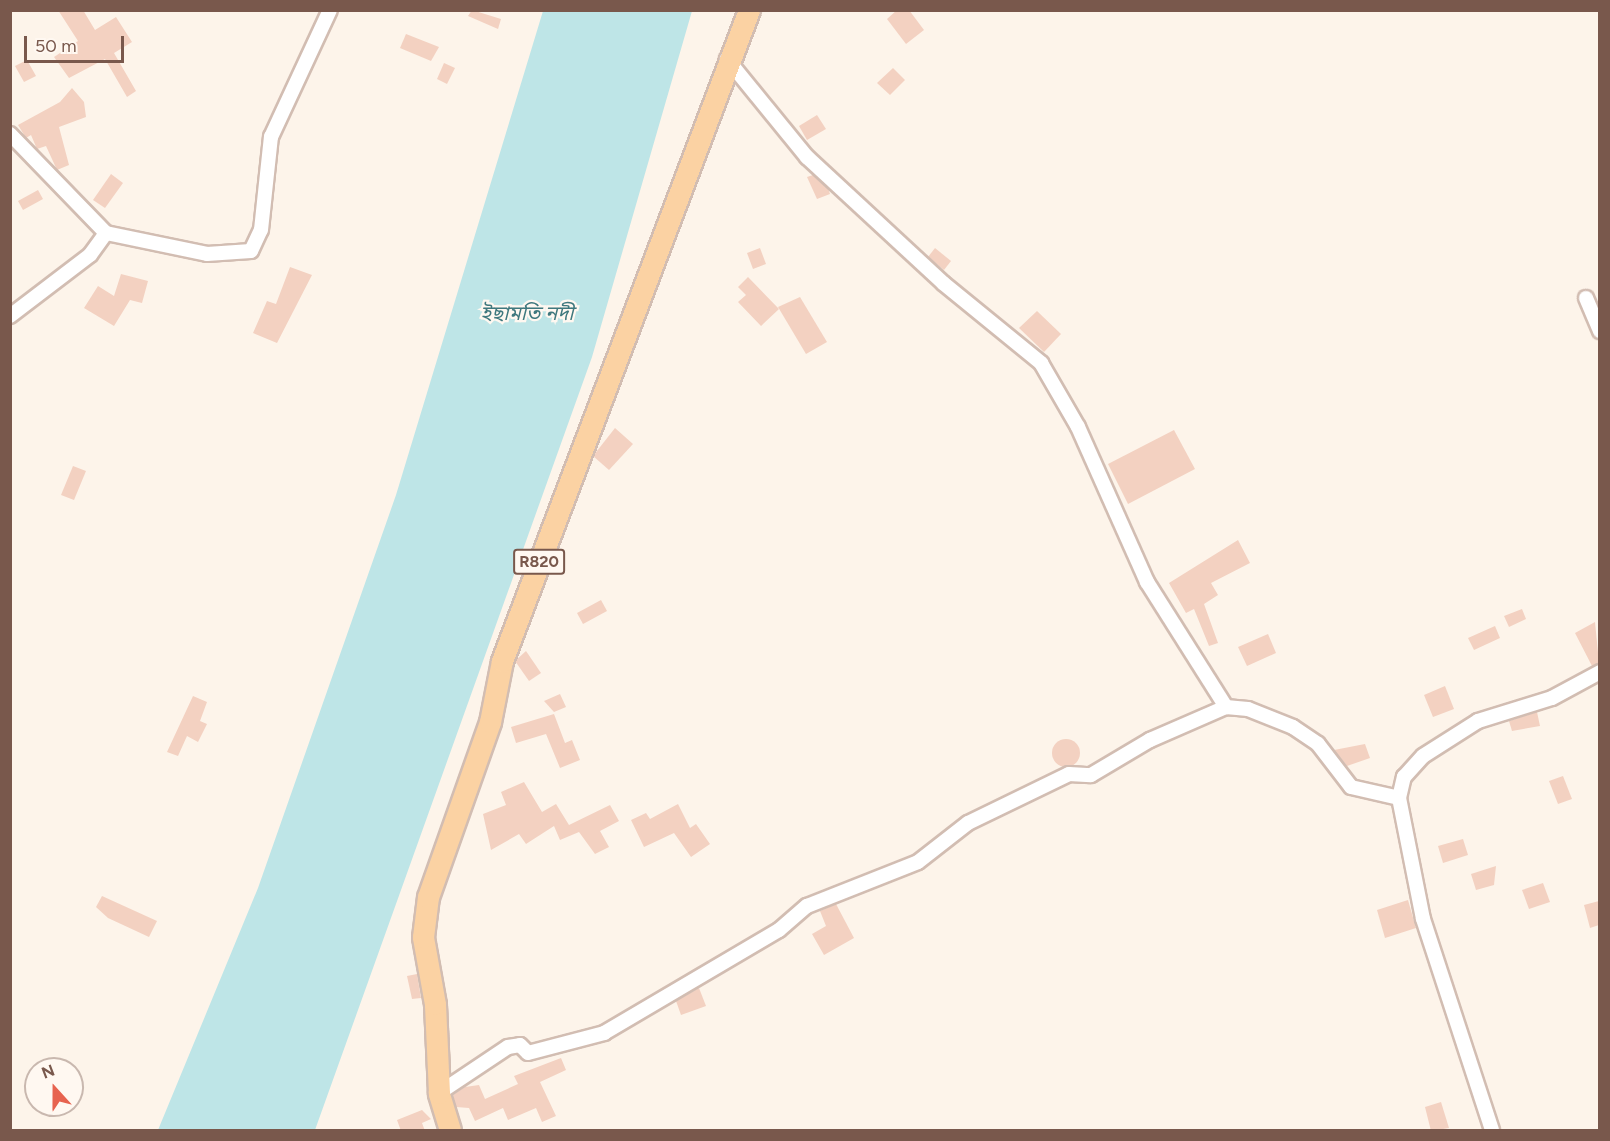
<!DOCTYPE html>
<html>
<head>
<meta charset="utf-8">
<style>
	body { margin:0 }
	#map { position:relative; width:1610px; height:1141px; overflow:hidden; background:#fdf4ea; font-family:Figtree,"Noto Sans Bengali",sans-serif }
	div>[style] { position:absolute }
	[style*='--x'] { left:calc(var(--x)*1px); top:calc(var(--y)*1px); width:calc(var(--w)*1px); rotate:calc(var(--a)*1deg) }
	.water>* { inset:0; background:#bee5e7 }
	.building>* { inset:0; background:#f3d1c1 }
	.round { border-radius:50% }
	.roads { filter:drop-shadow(2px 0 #d2bdb2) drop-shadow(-2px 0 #d2bdb2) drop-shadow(0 2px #d2bdb2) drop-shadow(0 -2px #d2bdb2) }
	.street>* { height:14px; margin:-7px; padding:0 7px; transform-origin:7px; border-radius:7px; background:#fff }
	.primary>* { height:21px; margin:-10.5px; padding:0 10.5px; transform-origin:10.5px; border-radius:10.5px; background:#fbd2a3 }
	span { translate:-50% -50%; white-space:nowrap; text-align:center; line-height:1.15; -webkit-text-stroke:4.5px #fff8f1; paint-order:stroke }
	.shield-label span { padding:2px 4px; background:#fff8f1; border:2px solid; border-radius:4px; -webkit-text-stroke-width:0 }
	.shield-label { font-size:16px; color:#79584c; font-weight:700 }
	.water-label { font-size:20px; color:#3f787e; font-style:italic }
	.frame { position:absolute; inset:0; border:12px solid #79584c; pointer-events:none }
	.north { position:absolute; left:24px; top:1057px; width:60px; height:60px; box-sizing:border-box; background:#fff8f1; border:2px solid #c9b8af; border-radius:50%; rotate:339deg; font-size:16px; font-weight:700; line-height:24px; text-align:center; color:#79584c }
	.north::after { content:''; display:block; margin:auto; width:21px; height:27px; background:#e7634f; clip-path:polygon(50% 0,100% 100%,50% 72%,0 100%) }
	.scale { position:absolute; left:24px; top:36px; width:100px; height:27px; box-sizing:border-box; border:3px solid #79584c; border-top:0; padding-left:8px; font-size:18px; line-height:21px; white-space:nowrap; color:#79584c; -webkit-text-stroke:4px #fff8f1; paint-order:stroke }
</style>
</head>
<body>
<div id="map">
	<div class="water">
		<i style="clip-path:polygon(543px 11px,692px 11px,592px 357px,315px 1130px,158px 1130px,258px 888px,396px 495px)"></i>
	</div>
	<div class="building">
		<i style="clip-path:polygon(58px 10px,83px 10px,95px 30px,116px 17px,132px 42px,114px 53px,136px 91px,127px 97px,105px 59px,69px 78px,54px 57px,78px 41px)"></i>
		<i style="clip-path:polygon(472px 10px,501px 19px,498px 29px,468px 16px)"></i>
		<i style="clip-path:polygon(897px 10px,909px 10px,924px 30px,906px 44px,887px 19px)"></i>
		<i style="clip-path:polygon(406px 34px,439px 47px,431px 61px,400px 48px)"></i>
		<i style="clip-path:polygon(27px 60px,36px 76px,24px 82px,15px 66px)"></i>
		<i style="clip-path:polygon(444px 63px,455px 68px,447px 84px,437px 79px)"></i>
		<i style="clip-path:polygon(893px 68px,905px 80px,890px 95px,877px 83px)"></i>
		<i style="clip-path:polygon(72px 88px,84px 102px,86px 117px,59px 127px,69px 165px,57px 170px,46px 146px,37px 149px,31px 135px,26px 138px,18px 125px,60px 102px)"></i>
		<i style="clip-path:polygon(817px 115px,826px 129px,807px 140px,799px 126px)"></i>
		<i style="clip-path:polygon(111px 174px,123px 183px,105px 208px,93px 200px)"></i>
		<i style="clip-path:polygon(813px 175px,828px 188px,830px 194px,817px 199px,807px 177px)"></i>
		<i style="clip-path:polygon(38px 190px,43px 199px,23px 210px,18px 201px)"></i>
		<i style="clip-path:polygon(760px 248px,766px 264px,753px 269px,747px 253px)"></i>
		<i style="clip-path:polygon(935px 248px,951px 261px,944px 270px,928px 257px)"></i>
		<i style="clip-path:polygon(290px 267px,312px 275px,277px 343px,253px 333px,267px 301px,276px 304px)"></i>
		<i style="clip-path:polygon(121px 274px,148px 281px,142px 303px,130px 300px,114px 326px,84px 308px,98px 286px,114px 296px)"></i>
		<i style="clip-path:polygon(748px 277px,779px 309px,761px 326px,738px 302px,746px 295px,738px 287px)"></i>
		<i style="clip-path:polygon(800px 297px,827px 342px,806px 354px,778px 307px)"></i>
		<i style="clip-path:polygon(1037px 311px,1061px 334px,1044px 352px,1019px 328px)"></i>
		<i style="clip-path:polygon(615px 428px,633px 444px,609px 470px,593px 456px)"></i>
		<i style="clip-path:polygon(1174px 430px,1195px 469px,1128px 504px,1108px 464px)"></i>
		<i style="clip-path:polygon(73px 466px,86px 471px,74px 500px,61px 495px)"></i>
		<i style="clip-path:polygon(1238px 540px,1250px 563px,1211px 583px,1218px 595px,1204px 604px,1218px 643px,1209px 646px,1194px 609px,1186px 613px,1169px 583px)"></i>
		<i style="clip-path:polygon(601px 600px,607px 611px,583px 624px,577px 613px)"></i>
		<i style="clip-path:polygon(1522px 609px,1526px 619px,1509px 627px,1504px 616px)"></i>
		<i style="clip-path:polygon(1595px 622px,1599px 663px,1592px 666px,1575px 633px)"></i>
		<i style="clip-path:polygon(1495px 626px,1500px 638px,1474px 650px,1468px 638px)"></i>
		<i style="clip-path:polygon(1268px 634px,1276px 653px,1247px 666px,1238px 647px)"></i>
		<i style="clip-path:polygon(526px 651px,541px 673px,529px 681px,515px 661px)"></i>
		<i style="clip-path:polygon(1445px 686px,1454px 709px,1433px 717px,1424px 695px)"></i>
		<i style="clip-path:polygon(560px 694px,566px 707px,554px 712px,544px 701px)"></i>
		<i style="clip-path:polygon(193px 696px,207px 702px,200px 721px,207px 724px,198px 742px,187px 736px,178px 756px,167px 752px)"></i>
		<i style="clip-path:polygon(1537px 712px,1540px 726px,1512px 731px,1509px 721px)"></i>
		<i style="clip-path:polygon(554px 714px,565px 743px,572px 740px,580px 760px,560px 768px,546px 734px,516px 743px,511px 727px)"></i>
		<i class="round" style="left:1052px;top:739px;width:28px;height:28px"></i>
		<i style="clip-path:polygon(1365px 744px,1370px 758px,1347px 766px,1334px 750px)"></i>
		<i style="clip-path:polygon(1563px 776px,1572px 799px,1558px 804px,1549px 781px)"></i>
		<i style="clip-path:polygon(524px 782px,542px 812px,556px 804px,569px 825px,610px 805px,619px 821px,600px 831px,609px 847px,595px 854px,579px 832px,560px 840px,554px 826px,526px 844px,519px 834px,491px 850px,483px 814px,506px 805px,501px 792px)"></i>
		<i style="clip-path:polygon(678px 804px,690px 828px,696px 824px,710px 844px,691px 857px,674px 833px,644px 847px,631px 820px,646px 813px,650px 819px)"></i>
		<i style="clip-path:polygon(1463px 839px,1468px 855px,1443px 863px,1438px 846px)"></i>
		<i style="clip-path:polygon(1496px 866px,1494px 885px,1476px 890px,1471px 874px)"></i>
		<i style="clip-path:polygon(1543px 883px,1550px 902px,1529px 909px,1522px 890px)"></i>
		<i style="clip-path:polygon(102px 896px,157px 921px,149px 937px,108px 918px,96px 907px)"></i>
		<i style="clip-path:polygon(1408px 900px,1416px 928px,1385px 938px,1377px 910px)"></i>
		<i style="clip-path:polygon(1599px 901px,1599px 925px,1590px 928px,1584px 905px)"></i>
		<i style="clip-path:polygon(836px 904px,854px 938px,824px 955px,812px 934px,826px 926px,820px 911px)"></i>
		<i style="clip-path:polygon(417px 974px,421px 998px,412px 999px,407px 976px)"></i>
		<i style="clip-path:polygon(699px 988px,706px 1006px,681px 1015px,676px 1001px)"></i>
		<i style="clip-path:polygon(561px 1058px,566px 1070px,540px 1082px,556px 1116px,542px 1122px,536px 1108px,508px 1120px,503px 1108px,475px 1121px,469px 1108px,456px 1107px,453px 1095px,465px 1087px,479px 1085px,485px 1099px,518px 1084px,514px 1076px)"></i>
		<i style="clip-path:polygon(1441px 1102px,1449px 1128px,1431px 1131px,1425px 1107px)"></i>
		<i style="clip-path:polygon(422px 1110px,431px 1119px,422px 1123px,425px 1131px,401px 1131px,397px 1120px)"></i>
	</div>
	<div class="roads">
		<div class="street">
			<i style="--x:727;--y:59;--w:127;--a:50.8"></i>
			<i style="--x:807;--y:157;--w:185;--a:42.8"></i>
			<i style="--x:943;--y:283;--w:127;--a:39.2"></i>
			<i style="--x:1041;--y:363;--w:74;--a:60"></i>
			<i style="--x:1078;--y:427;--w:170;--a:66"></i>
			<i style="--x:1147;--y:582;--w:148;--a:57.7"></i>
			<i style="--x:10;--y:134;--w:138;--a:45.9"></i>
			<i style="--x:106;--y:233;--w:27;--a:126"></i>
			<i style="--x:90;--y:255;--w:101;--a:142.7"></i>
			<i style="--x:106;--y:233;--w:103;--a:11.7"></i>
			<i style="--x:207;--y:254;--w:44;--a:-3.9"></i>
			<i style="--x:251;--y:251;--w:23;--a:-65"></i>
			<i style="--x:261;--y:230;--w:94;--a:-83.9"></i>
			<i style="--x:271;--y:137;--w:140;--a:-65.1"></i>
			<i style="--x:1586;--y:298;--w:36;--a:67"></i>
			<i style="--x:439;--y:1093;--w:83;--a:-33.7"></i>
			<i style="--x:508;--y:1047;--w:12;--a:-9"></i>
			<i style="--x:520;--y:1045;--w:11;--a:45"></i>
			<i style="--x:528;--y:1053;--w:79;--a:-14.7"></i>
			<i style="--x:604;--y:1033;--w:203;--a:-30.5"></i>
			<i style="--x:779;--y:930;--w:37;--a:-41"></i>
			<i style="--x:807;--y:906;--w:119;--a:-21.6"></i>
			<i style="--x:918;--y:862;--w:63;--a:-38"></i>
			<i style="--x:968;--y:823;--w:112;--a:-25.9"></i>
			<i style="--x:1069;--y:774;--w:22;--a:3"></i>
			<i style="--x:1091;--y:775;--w:69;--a:-30.7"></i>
			<i style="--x:1150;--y:740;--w:83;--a:-23.5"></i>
			<i style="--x:1226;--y:707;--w:22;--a:5"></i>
			<i style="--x:1248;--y:709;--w:48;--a:21.8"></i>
			<i style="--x:1293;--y:727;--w:30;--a:34"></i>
			<i style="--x:1318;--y:744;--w:54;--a:52.5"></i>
			<i style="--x:1351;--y:787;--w:49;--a:12.9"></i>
			<i style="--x:1492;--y:1130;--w:222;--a:-108.1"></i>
			<i style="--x:1423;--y:919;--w:123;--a:-101.2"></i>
			<i style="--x:1399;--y:798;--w:22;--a:-77"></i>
			<i style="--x:1404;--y:777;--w:28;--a:-48"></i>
			<i style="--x:1423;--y:756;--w:65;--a:-32.5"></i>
			<i style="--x:1478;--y:721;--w:77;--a:-17.3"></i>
			<i style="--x:1552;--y:698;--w:55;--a:-28.4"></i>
		</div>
		<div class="primary">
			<i style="--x:450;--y:1130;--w:39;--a:-107"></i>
			<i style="--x:439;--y:1093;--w:89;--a:-92.6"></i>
			<i style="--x:435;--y:1004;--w:68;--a:-100.2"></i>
			<i style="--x:423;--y:937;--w:40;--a:-82.9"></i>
			<i style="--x:428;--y:897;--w:186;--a:-70.5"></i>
			<i style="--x:490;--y:722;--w:62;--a:-78.9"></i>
			<i style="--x:502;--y:661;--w:696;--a:-69.22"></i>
		</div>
	</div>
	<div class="shield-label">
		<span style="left:539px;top:562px">R820</span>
	</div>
	<div class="water-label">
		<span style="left:527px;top:313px">ইছামতি নদী</span>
	</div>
	<div class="frame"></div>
	<div class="north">N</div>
	<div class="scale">50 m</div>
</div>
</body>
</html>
